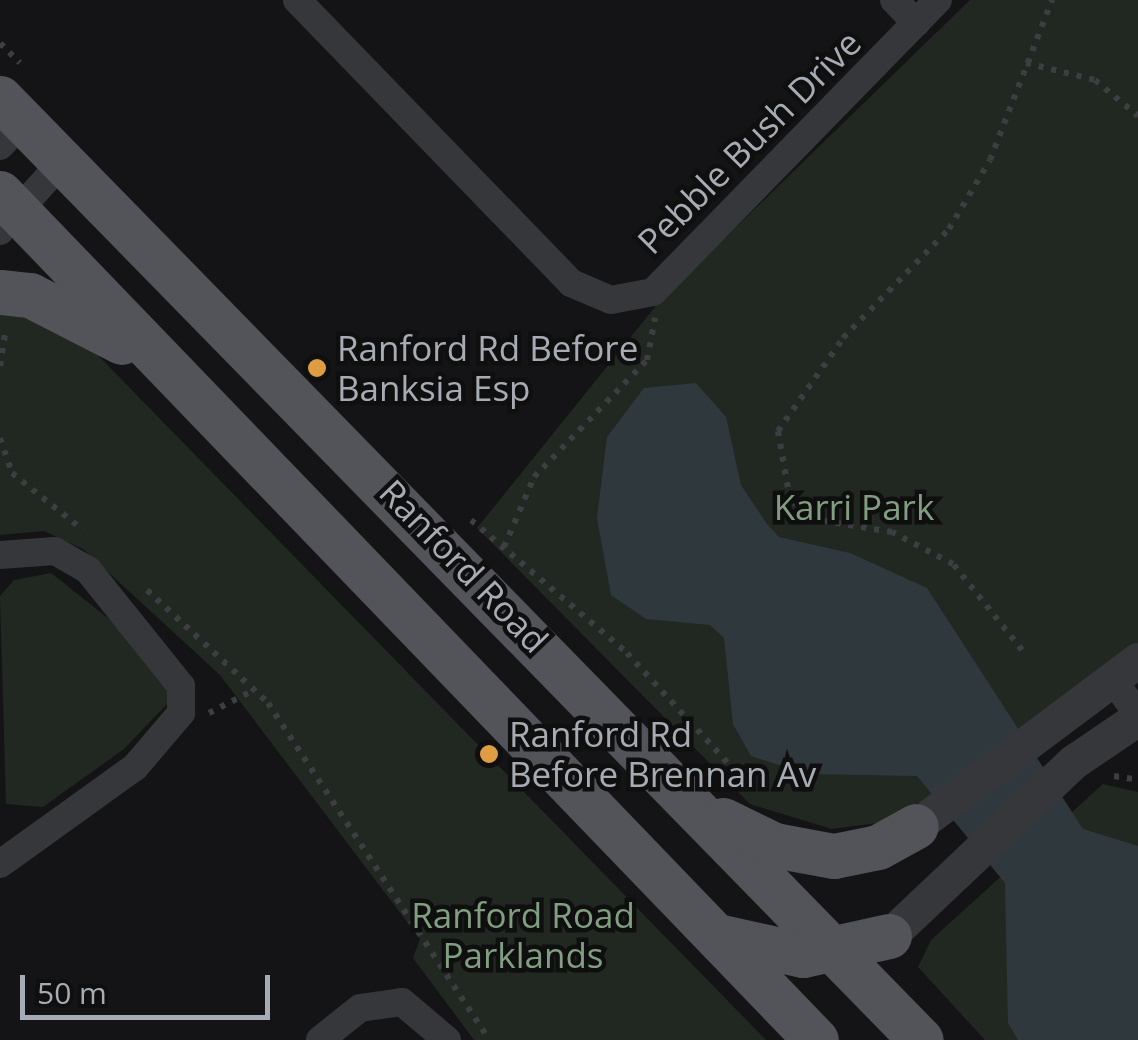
<!DOCTYPE html>
<html>
<head>
<meta charset="utf-8">
<style>
	body { margin:0 }
	#map { position:relative; width:1138px; height:1040px; overflow:hidden; background:#141416; font-family:"Open Sans",sans-serif }
	div>[style] { position:absolute }
	[style*='--x'] { left:calc(var(--x)*1px); top:calc(var(--y)*1px); width:calc(var(--w)*1px); rotate:calc(var(--a)*1deg) }
	.green>* { inset:0; background:#212821 }
	.water>* { inset:0; background:#2f383d }
	.path>* { height:6px; margin-top:-3px; transform-origin:0; background:repeating-linear-gradient(90deg,#3c3e41 0 5px,transparent 0 13px) }
	.minor>* { height:28px; margin:-14px; padding:0 14px; transform-origin:14px; border-radius:14px; background:#35373a }
	.tertiary>* { height:35px; margin:-17.5px; padding:0 17.5px; transform-origin:17.5px; border-radius:17.5px; background:#35373a }
	.primary>* { height:45px; margin:-22.5px; padding:0 22.5px; transform-origin:22.5px; border-radius:22.5px; background:#525459 }
	.dots>* { width:28px; height:28px; translate:-50% -50%; box-sizing:border-box; border:5px solid #0f0f10; border-radius:50% }
	span { translate:-50% -50%; white-space:nowrap; text-align:center; line-height:1.15; -webkit-text-stroke:9px #0f0f10; paint-order:stroke }
	.street-label { font-size:35px; color:#a7acb4 }
	.poi-label { font-size:35px; color:#a7acb4 }
	.left { translate:0 -50%; text-align:left }
	.park-label { font-size:35px; color:#819e80 }
	.scale { position:absolute; left:20px; top:975px; width:250px; height:45px; box-sizing:border-box; border:5px solid #a7acb4; border-top:0; padding-left:12px; font-size:30px; line-height:35px; white-space:nowrap; color:#a7acb4; -webkit-text-stroke:8px #0f0f10; paint-order:stroke }
</style>
</head>
<body>
<div id="map">
	<div class="green">
		<i style="clip-path:polygon(970px 0,1138px 0,1138px 654px,967px 776px,885px 822px,832px 829px,750px 804px,477px 528px,659px 302px)"></i>
		<i style="clip-path:polygon(0 309px,32px 310px,84px 341px,766px 1040px,474px 1040px,413px 958px,420px 939px,220px 675px,83px 549px,44px 531px,0 535px)"></i>
		<i style="clip-path:polygon(51px 573px,148px 650px,172px 699px,124px 749px,43px 807px,6px 804px,0 596px,14px 580px)"></i>
		<i style="clip-path:polygon(1103px 784px,1138px 792px,1138px 1040px,985px 1040px,918px 967px,931px 940px)"></i>
	</div>
	<div class="water">
		<i style="clip-path:polygon(696px 383px,726px 417px,741px 485px,767px 524px,779px 537px,850px 553px,927px 588px,1083px 829px,1138px 846px,1138px 1040px,1018px 1040px,1008px 1023px,1005px 883px,917px 776px,807px 774px,751px 756px,733px 724px,724px 638px,710px 625px,646px 619px,611px 595px,597px 518px,607px 437px,644px 388px)"></i>
	</div>
	<div class="path">
		<i style="--x:0;--y:43;--w:28;--a:45"></i>
		<i style="--x:1026;--y:63;--w:71;--a:13.8"></i>
		<i style="--x:1095;--y:80;--w:56;--a:39.9"></i>
		<i style="--x:0;--y:366;--w:38;--a:-81"></i>
		<i style="--x:0;--y:438;--w:37;--a:71"></i>
		<i style="--x:12;--y:473;--w:91;--a:38.8"></i>
		<i style="--x:471;--y:520;--w:205;--a:40.4"></i>
		<i style="--x:627;--y:653;--w:182;--a:47.5"></i>
		<i style="--x:504;--y:547;--w:76;--a:-66.8"></i>
		<i style="--x:534;--y:477;--w:163;--a:-46"></i>
		<i style="--x:647;--y:360;--w:43;--a:-79.2"></i>
		<i style="--x:147;--y:590;--w:166;--a:43"></i>
		<i style="--x:268;--y:703;--w:403;--a:56.7"></i>
		<i style="--x:1022;--y:650;--w:110;--a:-128.7"></i>
		<i style="--x:953;--y:564;--w:69;--a:-152.3"></i>
		<i style="--x:892;--y:532;--w:74;--a:-170.7"></i>
		<i style="--x:819;--y:520;--w:35;--a:-145"></i>
		<i style="--x:790;--y:500;--w:70;--a:-99.9"></i>
		<i style="--x:778;--y:431;--w:113;--a:-55"></i>
		<i style="--x:843;--y:338;--w:152;--a:-45.8"></i>
		<i style="--x:949;--y:229;--w:80;--a:-59.3"></i>
		<i style="--x:990;--y:160;--w:172;--a:-68.8"></i>
		<i style="--x:209;--y:713;--w:48;--a:-27.1"></i>
		<i style="--x:1114;--y:776;--w:24;--a:9"></i>
	</div>
	<div class="minor">
		<i style="--x:297;--y:0;--w:394;--a:45.9"></i>
		<i style="--x:571;--y:283;--w:43;--a:23"></i>
		<i style="--x:611;--y:300;--w:43;--a:-10.8"></i>
		<i style="--x:653;--y:292;--w:408;--a:-45.7"></i>
		<i style="--x:894;--y:0;--w:32;--a:46"></i>
		<i style="--x:0;--y:146;--w:34;--a:-47"></i>
		<i style="--x:0;--y:231;--w:96;--a:-48"></i>
		<i style="--x:0;--y:555;--w:55;--a:-4.2"></i>
		<i style="--x:55;--y:551;--w:38;--a:30"></i>
		<i style="--x:88;--y:570;--w:149;--a:51.3"></i>
		<i style="--x:181;--y:686;--w:27;--a:90"></i>
		<i style="--x:181;--y:713;--w:71;--a:130.4"></i>
		<i style="--x:135;--y:767;--w:166;--a:144.3"></i>
		<i style="--x:1112;--y:678;--w:45;--a:54.9"></i>
		<i style="--x:320;--y:1040;--w:51;--a:-38.7"></i>
		<i style="--x:360;--y:1008;--w:42;--a:-8.1"></i>
		<i style="--x:402;--y:1002;--w:59;--a:40.2"></i>
	</div>
	<div class="tertiary">
		<i style="--x:916;--y:826;--w:277;--a:-36.8"></i>
		<i style="--x:889;--y:936;--w:253;--a:-43.4"></i>
		<i style="--x:1073;--y:762;--w:78;--a:-34.1"></i>
	</div>
	<div class="primary">
		<i style="--x:0;--y:98;--w:1317;--a:45.65"></i>
		<i style="--x:0;--y:193;--w:1176;--a:46.07"></i>
		<i style="--x:0;--y:292;--w:30;--a:6"></i>
		<i style="--x:30;--y:295;--w:103;--a:27.1"></i>
		<i style="--x:723;--y:820;--w:57;--a:26.1"></i>
		<i style="--x:774;--y:845;--w:61;--a:10.4"></i>
		<i style="--x:834;--y:856;--w:45;--a:-11.6"></i>
		<i style="--x:878;--y:847;--w:43;--a:-28.9"></i>
		<i style="--x:717;--y:936;--w:88;--a:12.5"></i>
		<i style="--x:803;--y:955;--w:88;--a:-12.5"></i>
	</div>
	<div class="dots">
		<i style="left:317px;top:368px;background:#df9d43"></i>
		<i style="left:489px;top:754px;background:#df9d43"></i>
	</div>
	<div class="street-label">
		<span style="left:749px;top:142px;rotate:-45deg">Pebble Bush Drive</span>
		<span style="left:464px;top:566px;rotate:46deg">Ranford Road</span>
	</div>
	<div class="poi-label">
		<span class="left" style="left:337px;top:368px">Ranford Rd Before<br>Banksia Esp</span>
		<span class="left" style="left:509px;top:754px">Ranford Rd<br>Before Brennan Av</span>
	</div>
	<div class="park-label">
		<span style="left:854px;top:507px">Karri Park</span>
		<span style="left:523px;top:935px">Ranford Road<br>Parklands</span>
	</div>
	<div class="scale">50 m</div>
</div>
</body>
</html>
